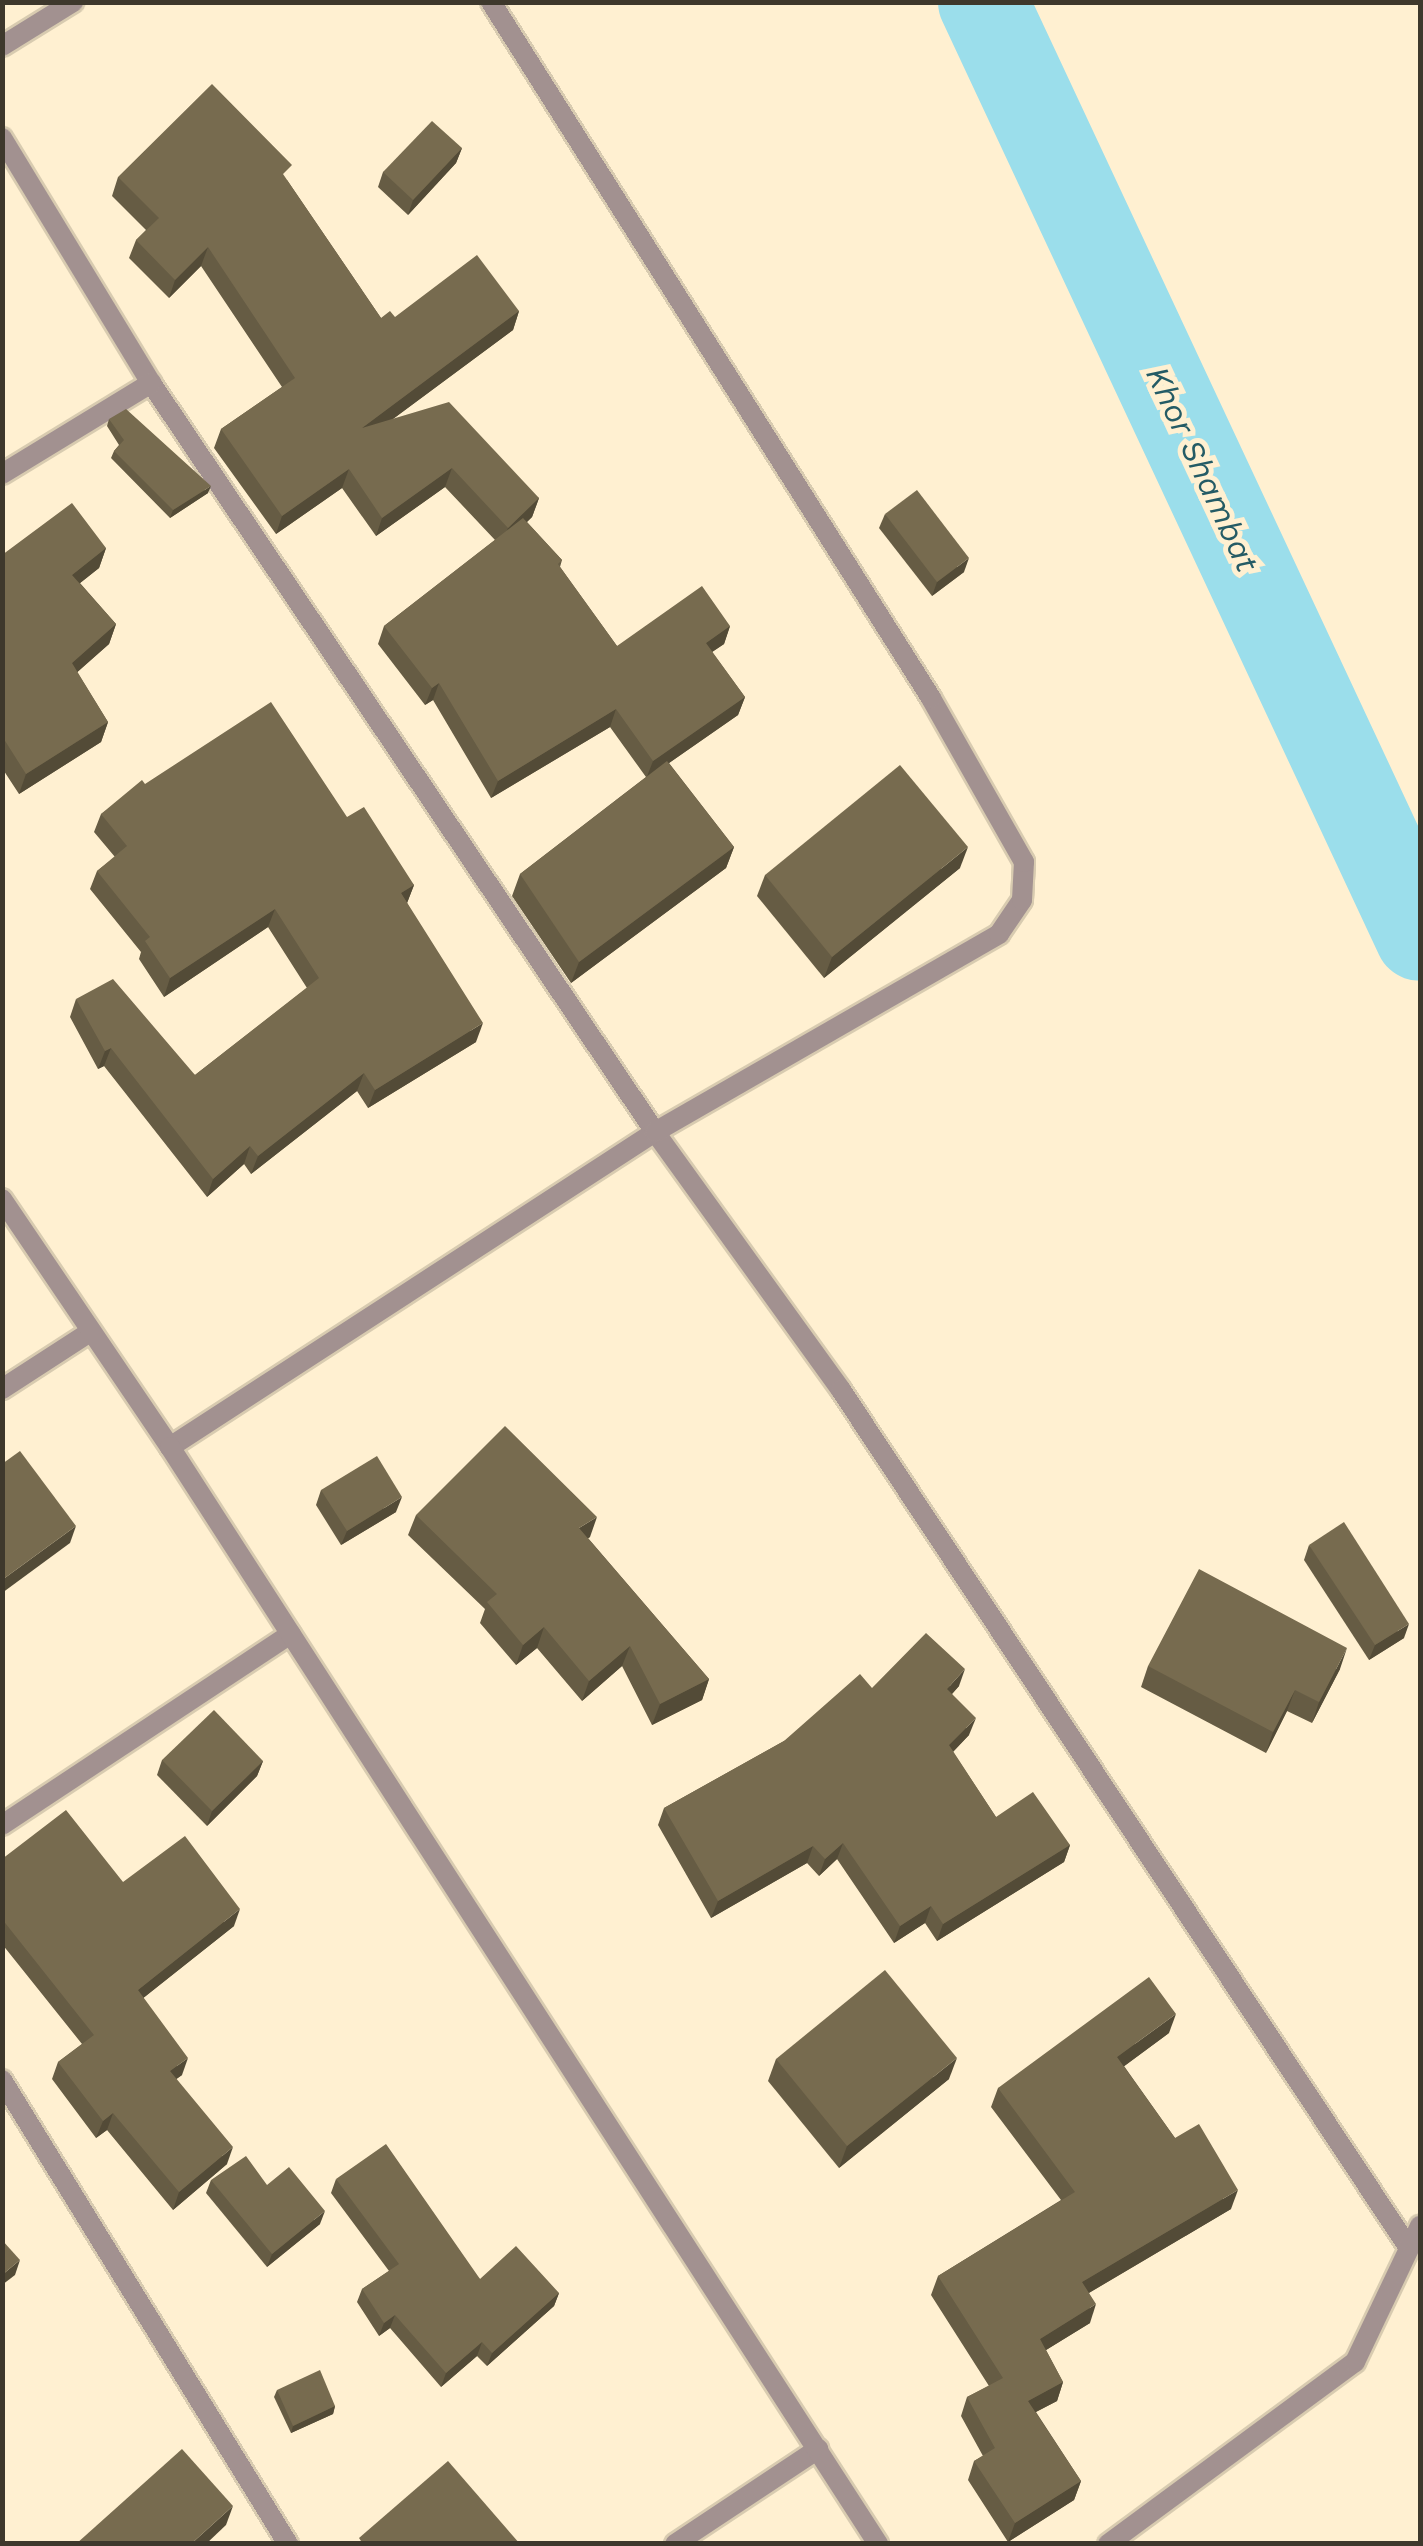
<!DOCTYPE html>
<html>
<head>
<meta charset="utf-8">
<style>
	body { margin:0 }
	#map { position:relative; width:1423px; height:2546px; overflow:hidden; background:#fff0d1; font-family:"Work Sans",sans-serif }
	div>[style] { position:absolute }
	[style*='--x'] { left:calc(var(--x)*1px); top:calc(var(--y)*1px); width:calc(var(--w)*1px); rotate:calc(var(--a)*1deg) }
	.river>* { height:90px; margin:-45px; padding:0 45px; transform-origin:45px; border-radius:45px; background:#9bdeeb }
	.roads { filter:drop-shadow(2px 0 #d8cbb0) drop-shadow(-2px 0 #d8cbb0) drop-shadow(0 2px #d8cbb0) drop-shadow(0 -2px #d8cbb0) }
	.minor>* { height:20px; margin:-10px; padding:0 10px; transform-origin:10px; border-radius:10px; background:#a29190 }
	.tertiary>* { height:20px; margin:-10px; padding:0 10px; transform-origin:10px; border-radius:10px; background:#a29190 }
	.wall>* { inset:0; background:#665c44 }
	.shaded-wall>* { inset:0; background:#534b37 }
	.building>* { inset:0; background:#776b4f }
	span { translate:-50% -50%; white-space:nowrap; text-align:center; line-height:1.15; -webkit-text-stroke:10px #fff0d1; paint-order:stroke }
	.water-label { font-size:32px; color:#245b65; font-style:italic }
	.frame { position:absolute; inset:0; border:5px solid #3e382c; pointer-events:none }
</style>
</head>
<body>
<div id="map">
	<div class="river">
		<i style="--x:983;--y:2;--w:1031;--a:64.93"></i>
	</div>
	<div class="roads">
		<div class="minor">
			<i style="--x:2;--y:46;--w:84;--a:-31.8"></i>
			<i style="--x:2;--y:138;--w:287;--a:58.7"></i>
			<i style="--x:151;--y:383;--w:903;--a:56.06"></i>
			<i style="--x:655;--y:1132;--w:318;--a:54.2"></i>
			<i style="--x:841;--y:1390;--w:1029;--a:56.5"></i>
			<i style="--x:2;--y:474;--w:175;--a:-31.4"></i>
			<i style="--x:2;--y:1389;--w:105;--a:-32.9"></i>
			<i style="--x:170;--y:1447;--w:578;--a:-33"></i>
			<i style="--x:655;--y:1132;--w:397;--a:-29.9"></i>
			<i style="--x:999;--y:934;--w:41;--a:-55.9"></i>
			<i style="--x:1022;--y:900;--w:38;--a:-87"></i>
			<i style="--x:1024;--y:862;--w:189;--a:-119.6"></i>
			<i style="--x:931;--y:698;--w:823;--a:-122.3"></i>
			<i style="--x:2;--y:1825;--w:346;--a:-33.5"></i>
			<i style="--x:2;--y:2080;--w:545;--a:58.35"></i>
			<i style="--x:675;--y:2544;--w:172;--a:-33.6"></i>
			<i style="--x:1108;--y:2544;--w:307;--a:-36.4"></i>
			<i style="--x:1355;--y:2362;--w:151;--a:-64.5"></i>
		</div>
		<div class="tertiary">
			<i style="--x:2;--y:1199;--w:300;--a:55.9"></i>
			<i style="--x:170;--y:1447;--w:1306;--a:57.16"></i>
		</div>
	</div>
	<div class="wall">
		<i style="clip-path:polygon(462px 148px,456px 163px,408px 215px,378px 187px,383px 172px)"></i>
		<i style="clip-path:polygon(118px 177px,287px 180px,381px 318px,519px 311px,513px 330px,393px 419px,539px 498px,532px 517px,527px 522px,562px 560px,560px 567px,617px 646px,730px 626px,724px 644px,712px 652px,745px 697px,738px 715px,669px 763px,734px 847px,726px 868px,571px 983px,512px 896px,520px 874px,646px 777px,610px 727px,491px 798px,433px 700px,425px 705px,378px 644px,384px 626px,495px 540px,445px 487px,376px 536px,342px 488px,276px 534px,214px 448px,221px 429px,282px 387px,201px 266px,169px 298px,129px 258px,136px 240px,146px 230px,112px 196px)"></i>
		<i style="clip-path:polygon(109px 419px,208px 493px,170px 518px,111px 458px,114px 451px,119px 445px,107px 426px)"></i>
		<i style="clip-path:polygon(885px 514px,964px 572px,932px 596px,879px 528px)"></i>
		<i style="clip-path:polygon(106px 548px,99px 568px,80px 583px,116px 624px,109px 644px,77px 672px,108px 722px,101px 742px,19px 794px,2px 768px,2px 555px)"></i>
		<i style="clip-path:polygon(145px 784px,347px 817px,414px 885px,407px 903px,476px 1042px,368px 1108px,357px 1091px,251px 1174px,244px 1164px,207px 1197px,104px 1066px,98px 1069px,70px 1017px,76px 999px,195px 1075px,307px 988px,268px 927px,164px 997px,139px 959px,141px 952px,90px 889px,97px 871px,115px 857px,94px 832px,101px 814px)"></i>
		<i style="clip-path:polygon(960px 868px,824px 978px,757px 896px,765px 875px)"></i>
		<i style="clip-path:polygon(321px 1490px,396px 1512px,341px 1545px,316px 1505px)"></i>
		<i style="clip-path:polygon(416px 1515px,590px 1537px,588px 1538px,709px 1679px,702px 1700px,652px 1725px,622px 1666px,582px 1701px,537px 1648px,516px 1665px,480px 1623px,485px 1609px,408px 1535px)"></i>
		<i style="clip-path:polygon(1309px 1545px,1404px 1638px,1369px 1660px,1304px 1560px)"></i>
		<i style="clip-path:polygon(1148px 1666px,1340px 1669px,1312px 1723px,1287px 1711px,1266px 1753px,1141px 1687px)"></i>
		<i style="clip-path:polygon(959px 1686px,952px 1694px,969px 1735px,953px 1752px,996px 1817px,1070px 1845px,1064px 1862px,937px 1941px,925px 1923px,894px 1943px,837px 1859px,819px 1876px,807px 1863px,711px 1918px,658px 1825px,664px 1808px,784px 1741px,872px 1688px)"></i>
		<i style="clip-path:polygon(162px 1760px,263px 1761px,257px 1776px,207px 1826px,157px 1775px)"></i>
		<i style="clip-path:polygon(2px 1859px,123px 1882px,234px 1926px,143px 1998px,182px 2075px,176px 2079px,227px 2164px,173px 2210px,107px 2130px,96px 2138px,52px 2079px,58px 2062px,82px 2044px,2px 1944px)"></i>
		<i style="clip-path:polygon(1169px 2033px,1124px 2066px,1175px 2138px,1231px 2209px,1089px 2293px,1090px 2323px,1046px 2350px,1063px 2382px,1057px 2401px,1036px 2412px,1081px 2481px,1074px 2500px,1008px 2542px,968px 2480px,974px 2461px,983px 2456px,961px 2416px,967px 2397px,989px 2386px,931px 2295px,938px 2276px,1061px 2200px,991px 2107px,998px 2088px)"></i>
		<i style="clip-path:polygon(776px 2059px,949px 2079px,839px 2168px,768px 2081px)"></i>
		<i style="clip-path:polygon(336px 2179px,480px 2279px,559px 2293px,554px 2306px,487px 2366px,477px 2356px,441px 2387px,390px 2328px,379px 2336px,357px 2302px,362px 2289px,389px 2271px,331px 2193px)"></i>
		<i style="clip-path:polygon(211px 2180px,267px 2185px,320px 2224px,267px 2267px,206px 2193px)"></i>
		<i style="clip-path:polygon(277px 2390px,335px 2406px,333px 2414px,291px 2433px,274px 2397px)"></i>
	</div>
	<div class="shaded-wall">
		<i style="clip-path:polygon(462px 148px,456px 163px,408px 215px,413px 200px)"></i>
		<i style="clip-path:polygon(208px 247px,201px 266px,169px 298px,175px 280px)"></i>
		<i style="clip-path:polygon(519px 311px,513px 330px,355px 447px,362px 428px)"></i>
		<i style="clip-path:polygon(452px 468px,445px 487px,376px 536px,382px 518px)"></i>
		<i style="clip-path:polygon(349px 469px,342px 488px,276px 534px,282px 516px)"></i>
		<i style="clip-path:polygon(211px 486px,208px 493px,170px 518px,173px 510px)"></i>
		<i style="clip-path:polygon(539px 498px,532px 517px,501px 546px,508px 528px)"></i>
		<i style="clip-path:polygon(106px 548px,99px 568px,65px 595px,72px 575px)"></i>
		<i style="clip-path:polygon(969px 558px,964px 572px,932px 596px,937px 582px)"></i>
		<i style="clip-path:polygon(116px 624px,109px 644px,64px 684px,72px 663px)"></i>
		<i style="clip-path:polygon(730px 626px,724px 644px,700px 660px,706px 643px)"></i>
		<i style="clip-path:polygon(439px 683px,433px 700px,425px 705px,432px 688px)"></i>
		<i style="clip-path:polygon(745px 697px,738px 715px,646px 779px,653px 761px)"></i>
		<i style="clip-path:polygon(616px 709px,610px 727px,491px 798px,498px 781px)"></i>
		<i style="clip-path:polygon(108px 722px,101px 742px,19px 794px,26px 774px)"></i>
		<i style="clip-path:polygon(734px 847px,726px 868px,571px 983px,579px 962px)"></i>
		<i style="clip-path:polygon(968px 847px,960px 868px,824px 978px,832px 957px)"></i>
		<i style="clip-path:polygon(414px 885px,407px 903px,401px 893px)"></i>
		<i style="clip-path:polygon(275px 909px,268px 927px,164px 997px,170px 978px)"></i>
		<i style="clip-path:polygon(483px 1023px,476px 1042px,368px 1108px,375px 1090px)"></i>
		<i style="clip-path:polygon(111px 1048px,104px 1066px,98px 1069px,105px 1051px)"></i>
		<i style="clip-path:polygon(364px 1073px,357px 1091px,251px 1174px,258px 1156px)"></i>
		<i style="clip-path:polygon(250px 1146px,244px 1164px,207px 1197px,213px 1179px)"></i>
		<i style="clip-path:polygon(402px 1497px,396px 1512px,341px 1545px,347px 1531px)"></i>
		<i style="clip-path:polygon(597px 1517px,590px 1537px,572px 1548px,579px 1528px)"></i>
		<i style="clip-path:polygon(76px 1526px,70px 1543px,2px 1593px,2px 1580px)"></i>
		<i style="clip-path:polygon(1409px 1624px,1404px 1638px,1369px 1660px,1375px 1645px)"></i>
		<i style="clip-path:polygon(544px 1627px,537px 1648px,516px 1665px,523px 1645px)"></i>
		<i style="clip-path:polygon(630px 1646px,622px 1666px,582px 1701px,589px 1681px)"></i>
		<i style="clip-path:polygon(1347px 1648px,1340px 1669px,1312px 1723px,1319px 1702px)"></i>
		<i style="clip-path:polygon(965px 1669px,959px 1686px,941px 1706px,947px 1689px)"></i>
		<i style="clip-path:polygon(709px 1679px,702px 1700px,652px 1725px,660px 1704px)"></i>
		<i style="clip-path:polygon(1295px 1690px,1287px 1711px,1266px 1753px,1273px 1732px)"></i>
		<i style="clip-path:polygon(976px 1718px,969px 1735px,943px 1762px,949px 1745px)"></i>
		<i style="clip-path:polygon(263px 1761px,257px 1776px,207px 1826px,212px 1811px)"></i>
		<i style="clip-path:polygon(843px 1843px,837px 1859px,819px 1876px,825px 1859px)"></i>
		<i style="clip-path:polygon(1070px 1845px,1064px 1862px,937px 1941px,943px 1924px)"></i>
		<i style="clip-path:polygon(813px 1846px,807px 1863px,711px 1918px,718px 1901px)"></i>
		<i style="clip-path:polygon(931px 1906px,925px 1923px,894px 1943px,900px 1926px)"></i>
		<i style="clip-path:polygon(240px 1909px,234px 1926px,132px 2007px,138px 1990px)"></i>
		<i style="clip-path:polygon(1176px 2014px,1169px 2033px,1111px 2076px,1117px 2057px)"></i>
		<i style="clip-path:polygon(188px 2058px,182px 2075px,164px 2088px,170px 2071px)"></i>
		<i style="clip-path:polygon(957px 2058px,949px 2079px,839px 2168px,847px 2146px)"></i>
		<i style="clip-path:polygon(113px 2113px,107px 2130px,96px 2138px,103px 2121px)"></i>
		<i style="clip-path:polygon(233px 2147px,227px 2164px,173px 2210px,179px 2192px)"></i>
		<i style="clip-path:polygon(1238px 2190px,1231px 2209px,1075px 2301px,1082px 2282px)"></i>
		<i style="clip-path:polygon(325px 2211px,320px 2224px,267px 2267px,272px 2254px)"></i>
		<i style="clip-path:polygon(20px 2260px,15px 2275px,2px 2285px,2px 2275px)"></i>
		<i style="clip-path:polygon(559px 2293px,554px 2306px,487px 2366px,492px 2353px)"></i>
		<i style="clip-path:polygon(1096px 2304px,1090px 2323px,1033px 2358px,1040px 2339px)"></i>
		<i style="clip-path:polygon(395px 2315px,390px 2328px,379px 2336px,384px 2323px)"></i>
		<i style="clip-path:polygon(482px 2342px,477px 2356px,441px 2387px,446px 2373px)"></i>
		<i style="clip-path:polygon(1063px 2382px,1057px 2401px,1022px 2419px,1028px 2401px)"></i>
		<i style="clip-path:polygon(335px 2406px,333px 2414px,291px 2433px,293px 2426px)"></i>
		<i style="clip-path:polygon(1081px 2481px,1074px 2500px,1008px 2542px,1015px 2523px)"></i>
		<i style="clip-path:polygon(233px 2506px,226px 2525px,206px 2544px,191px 2544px)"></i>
	</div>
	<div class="building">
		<i style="clip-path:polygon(212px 84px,292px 165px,283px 174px,381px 318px,390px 311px,395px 317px,477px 255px,519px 311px,362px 428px,449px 402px,539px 498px,508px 528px,452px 468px,382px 518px,349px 469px,282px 516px,221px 429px,295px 378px,208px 247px,175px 280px,136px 240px,159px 218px,118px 177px)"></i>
		<i style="clip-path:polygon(432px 121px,462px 148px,413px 200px,383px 172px)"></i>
		<i style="clip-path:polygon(126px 409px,211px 486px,173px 510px,114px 451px,124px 440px,109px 419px)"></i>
		<i style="clip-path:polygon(917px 490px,969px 558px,937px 582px,885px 514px)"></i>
		<i style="clip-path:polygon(72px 503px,106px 548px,72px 575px,116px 624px,72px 663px,108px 722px,26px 774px,2px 736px,2px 555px)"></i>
		<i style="clip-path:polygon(523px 518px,562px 560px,558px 564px,617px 646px,702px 586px,730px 626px,706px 643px,745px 697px,653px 761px,616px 709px,498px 781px,439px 683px,432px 688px,384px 626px)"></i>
		<i style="clip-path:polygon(271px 702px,347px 817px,364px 807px,414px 885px,401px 893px,483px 1023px,375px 1090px,364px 1073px,258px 1156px,250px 1146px,213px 1179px,111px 1048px,105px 1051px,76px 999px,113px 979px,195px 1075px,319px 978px,275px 909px,170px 978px,145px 941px,150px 937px,97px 871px,127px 846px,101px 814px,142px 780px,145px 784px)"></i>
		<i style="clip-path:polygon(667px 761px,734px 847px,579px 962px,520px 874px)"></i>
		<i style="clip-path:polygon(900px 765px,968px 847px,832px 957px,765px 875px)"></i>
		<i style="clip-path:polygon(505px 1426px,597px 1517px,579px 1528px,709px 1679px,660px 1704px,630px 1646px,589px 1681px,544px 1627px,523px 1645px,487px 1602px,497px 1594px,416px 1515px)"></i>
		<i style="clip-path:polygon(20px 1451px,76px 1526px,2px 1580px,2px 1464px)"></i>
		<i style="clip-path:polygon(377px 1456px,402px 1497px,347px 1531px,321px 1490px)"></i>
		<i style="clip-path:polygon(1344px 1522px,1409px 1624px,1375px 1645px,1309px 1545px)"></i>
		<i style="clip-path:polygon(1199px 1569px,1347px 1648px,1319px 1702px,1295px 1690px,1273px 1732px,1148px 1666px)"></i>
		<i style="clip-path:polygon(926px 1633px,965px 1669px,947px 1689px,976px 1718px,949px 1745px,996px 1817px,1033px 1792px,1070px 1845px,943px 1924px,931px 1906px,900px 1926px,843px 1843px,825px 1859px,813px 1846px,718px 1901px,664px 1808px,784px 1741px,860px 1674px,872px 1688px)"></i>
		<i style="clip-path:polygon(214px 1710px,263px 1761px,212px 1811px,162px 1760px)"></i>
		<i style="clip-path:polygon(66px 1810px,123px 1882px,185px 1836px,240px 1909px,138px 1990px,188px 2058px,170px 2071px,233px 2147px,179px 2192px,113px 2113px,103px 2121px,58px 2062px,94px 2035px,2px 1919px,2px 1859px)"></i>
		<i style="clip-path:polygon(885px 1970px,957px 2058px,847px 2146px,776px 2059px)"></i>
		<i style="clip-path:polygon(1149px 1977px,1176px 2014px,1117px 2057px,1175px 2138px,1199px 2124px,1238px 2190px,1082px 2282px,1096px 2304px,1040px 2339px,1063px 2382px,1028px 2401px,1081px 2481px,1015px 2523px,974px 2461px,995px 2448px,967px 2397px,1003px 2378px,938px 2276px,1075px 2192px,998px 2088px)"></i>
		<i style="clip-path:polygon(386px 2144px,480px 2279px,516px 2246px,559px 2293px,492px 2353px,482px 2342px,446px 2373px,395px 2315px,384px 2323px,362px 2289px,399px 2264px,336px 2179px)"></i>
		<i style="clip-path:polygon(246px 2156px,267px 2185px,289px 2167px,325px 2211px,272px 2254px,211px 2180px)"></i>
		<i style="clip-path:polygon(2px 2240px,20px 2260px,2px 2275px)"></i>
		<i style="clip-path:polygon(320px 2370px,335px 2406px,293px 2426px,277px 2390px)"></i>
		<i style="clip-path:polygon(182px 2449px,233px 2506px,191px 2544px,76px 2544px)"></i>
		<i style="clip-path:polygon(448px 2461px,520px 2544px,363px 2544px,359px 2538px)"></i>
	</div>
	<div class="water-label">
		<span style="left:1202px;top:469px;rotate:65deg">Khor Shambat</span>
	</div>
	<div class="frame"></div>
</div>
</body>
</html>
